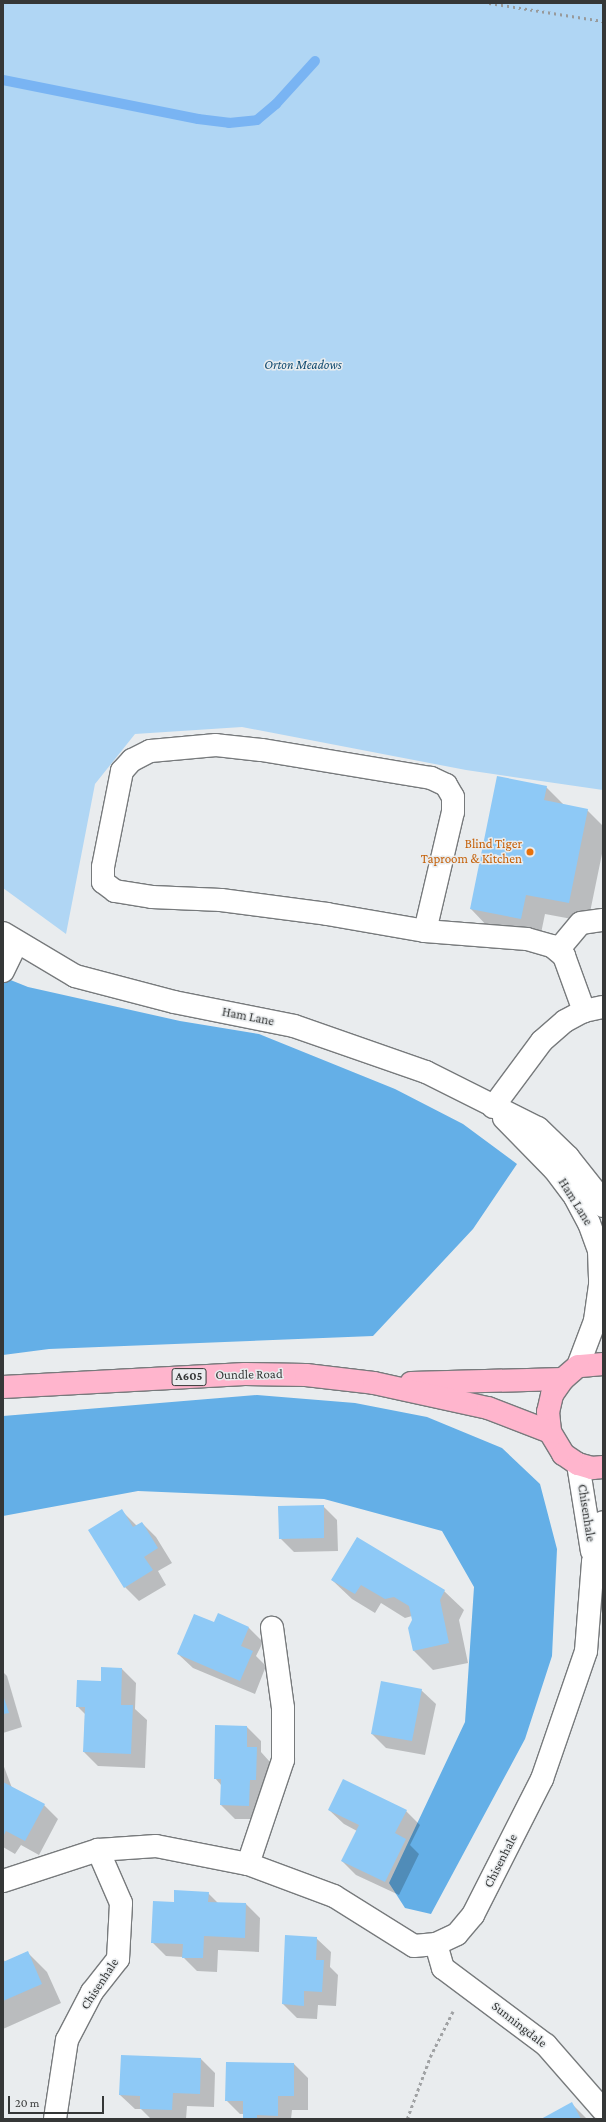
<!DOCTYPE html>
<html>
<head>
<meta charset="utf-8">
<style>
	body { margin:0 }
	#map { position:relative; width:606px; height:2122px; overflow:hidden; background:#e9ecee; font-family:"Crimson Pro",serif }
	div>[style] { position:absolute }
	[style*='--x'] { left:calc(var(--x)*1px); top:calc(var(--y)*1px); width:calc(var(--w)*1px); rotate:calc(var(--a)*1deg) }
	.green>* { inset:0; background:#b0d6f4 }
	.forest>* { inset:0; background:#64afe7 }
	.shadow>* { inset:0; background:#0003 }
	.stream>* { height:10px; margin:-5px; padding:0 5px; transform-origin:5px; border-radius:5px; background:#79b4f3 }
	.building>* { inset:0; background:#8ec9f6 }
	.path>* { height:2.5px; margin-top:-1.25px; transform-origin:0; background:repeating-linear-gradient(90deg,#a0a2a4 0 3px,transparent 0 6px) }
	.roads { filter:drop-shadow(1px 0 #777a7c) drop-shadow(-1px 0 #777a7c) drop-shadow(0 1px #777a7c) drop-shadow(0 -1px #777a7c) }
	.minor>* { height:22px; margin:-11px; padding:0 11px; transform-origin:11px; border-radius:11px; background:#fff }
	.major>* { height:22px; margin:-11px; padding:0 11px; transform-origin:11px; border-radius:11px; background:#ffb5cd }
	.rail>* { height:3px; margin-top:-1.5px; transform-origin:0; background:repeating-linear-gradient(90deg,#989a9b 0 2px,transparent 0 6px) }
	.dots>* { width:11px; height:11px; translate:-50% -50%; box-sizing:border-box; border:2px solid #e9ecee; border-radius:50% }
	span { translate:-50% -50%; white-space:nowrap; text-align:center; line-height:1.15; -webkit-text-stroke:3px #e9ecee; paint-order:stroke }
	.shield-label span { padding:1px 3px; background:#e9ecee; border:1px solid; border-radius:3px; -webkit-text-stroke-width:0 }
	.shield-label { font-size:12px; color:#353737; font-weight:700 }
	.park-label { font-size:13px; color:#144d72; font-style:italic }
	.food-label { font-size:13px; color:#c56008 }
	.right { translate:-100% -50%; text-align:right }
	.street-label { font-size:13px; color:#353737 }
	.frame { position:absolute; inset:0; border:4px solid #353737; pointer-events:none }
	.scale { position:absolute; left:8px; top:2096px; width:96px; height:18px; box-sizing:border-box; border:2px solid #353737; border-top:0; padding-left:5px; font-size:12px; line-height:14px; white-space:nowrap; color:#353737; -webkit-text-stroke:3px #e9ecee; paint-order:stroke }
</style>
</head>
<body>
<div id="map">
	<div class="green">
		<i style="clip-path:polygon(3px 3px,603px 3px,603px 790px,466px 770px,242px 727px,135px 734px,95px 784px,66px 934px,3px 888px)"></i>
	</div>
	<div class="forest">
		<i style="clip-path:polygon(3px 977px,28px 987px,180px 1021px,259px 1034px,395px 1089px,463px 1124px,517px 1164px,473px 1229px,373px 1336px,49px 1349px,3px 1355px)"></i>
		<i style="clip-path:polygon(257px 1395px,355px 1403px,427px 1417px,502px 1448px,540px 1484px,557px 1549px,552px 1656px,525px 1739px,431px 1914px,405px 1908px,389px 1883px,465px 1722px,474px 1587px,442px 1531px,324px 1499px,138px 1491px,3px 1516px,3px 1416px)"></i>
	</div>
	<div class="shadow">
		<i style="clip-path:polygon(546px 787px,565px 806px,587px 810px,603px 826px,603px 849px,588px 922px,545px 914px,540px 938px,490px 929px,471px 909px)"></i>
		<i style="clip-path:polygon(323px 1506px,337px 1520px,338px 1551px,294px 1552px,280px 1538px)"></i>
		<i style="clip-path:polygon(122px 1511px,137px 1526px,142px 1523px,156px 1537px,172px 1563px,158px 1571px,166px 1585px,139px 1601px,125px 1587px)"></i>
		<i style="clip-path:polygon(332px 1580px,444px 1591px,464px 1610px,459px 1620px,468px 1663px,433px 1670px,413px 1650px,412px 1616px,405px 1618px,381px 1603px,375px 1613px,352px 1599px)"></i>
		<i style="clip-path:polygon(215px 1624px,249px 1628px,263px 1642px,256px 1656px,266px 1666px,255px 1694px,193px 1668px,178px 1654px)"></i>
		<i style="clip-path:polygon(122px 1669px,136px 1683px,135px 1709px,147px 1720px,145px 1768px,98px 1766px,84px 1752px,85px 1714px,77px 1706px,101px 1682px)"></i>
		<i style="clip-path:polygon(3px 1672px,7px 1676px,22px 1727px,3px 1733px)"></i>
		<i style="clip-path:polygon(421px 1690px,436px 1704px,425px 1755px,386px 1748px,372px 1734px)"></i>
		<i style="clip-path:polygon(247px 1727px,261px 1741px,261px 1752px,270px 1762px,269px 1794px,263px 1819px,235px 1819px,221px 1805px,221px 1785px,215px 1778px)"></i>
		<i style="clip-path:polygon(3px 1764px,12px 1788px,44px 1805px,58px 1819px,39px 1855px,21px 1845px,15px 1854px,3px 1847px)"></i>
		<i style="clip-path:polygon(329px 1810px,406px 1811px,420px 1825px,410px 1845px,419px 1854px,399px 1895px,356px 1875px,342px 1861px,357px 1831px,344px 1824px)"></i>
		<i style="clip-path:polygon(208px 1893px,218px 1903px,246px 1904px,260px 1918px,259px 1952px,218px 1950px,217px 1972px,197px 1971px,183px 1957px,166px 1956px,152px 1942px,175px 1903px)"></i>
		<i style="clip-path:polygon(316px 1938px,331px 1952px,330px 1967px,338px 1975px,336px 2006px,318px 2005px,317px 2019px,297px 2018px,283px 2004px)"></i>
		<i style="clip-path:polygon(27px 1952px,47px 1972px,61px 2003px,3px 2029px,3px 1958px,5px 1962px)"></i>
		<i style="clip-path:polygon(201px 2059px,215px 2073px,214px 2107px,187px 2106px,186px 2119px,151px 2119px,141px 2109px,135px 2109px,120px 2095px)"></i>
		<i style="clip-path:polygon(294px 2064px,308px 2078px,308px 2110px,292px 2110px,291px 2119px,244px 2119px,244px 2114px,240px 2114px,226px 2100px)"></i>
		<i style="clip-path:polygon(572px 2104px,587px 2119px,544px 2119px)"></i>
	</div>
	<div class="stream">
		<i style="--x:3;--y:80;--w:199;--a:11.3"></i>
		<i style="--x:198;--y:119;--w:31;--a:7"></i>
		<i style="--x:229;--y:123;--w:28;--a:-6"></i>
		<i style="--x:257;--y:120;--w:25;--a:-40"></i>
		<i style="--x:276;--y:104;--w:58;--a:-47.8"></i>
	</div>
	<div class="building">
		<i style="clip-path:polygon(497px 776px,547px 786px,544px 800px,588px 809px,569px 903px,526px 895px,521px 919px,470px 909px)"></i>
		<i style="clip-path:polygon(324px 1505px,324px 1538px,279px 1539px,278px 1506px)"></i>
		<i style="clip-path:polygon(122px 1509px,133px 1527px,142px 1522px,158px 1548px,144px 1557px,153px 1570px,124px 1588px,88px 1530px)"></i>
		<i style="clip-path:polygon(357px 1537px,445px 1590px,440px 1600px,449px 1643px,413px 1651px,408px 1628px,412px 1620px,409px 1606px,394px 1597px,385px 1599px,361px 1585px,355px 1594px,331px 1580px)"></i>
		<i style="clip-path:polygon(218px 1613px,249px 1627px,241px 1646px,253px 1651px,240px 1681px,177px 1654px,194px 1614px,214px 1622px)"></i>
		<i style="clip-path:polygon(101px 1667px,122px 1668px,121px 1705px,133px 1705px,131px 1754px,83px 1752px,85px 1707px,76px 1707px,77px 1680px,101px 1681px)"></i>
		<i style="clip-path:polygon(381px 1681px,422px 1689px,412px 1741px,371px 1734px)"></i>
		<i style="clip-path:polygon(3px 1695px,9px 1713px,3px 1714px)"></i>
		<i style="clip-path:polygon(215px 1725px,247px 1726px,247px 1747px,257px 1747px,256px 1780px,250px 1780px,249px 1806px,220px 1805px,221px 1779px,214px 1779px)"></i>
		<i style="clip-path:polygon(343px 1779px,407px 1810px,395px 1833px,406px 1839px,385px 1882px,341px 1861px,359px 1825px,328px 1810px)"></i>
		<i style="clip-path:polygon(3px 1782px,45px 1804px,25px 1841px,6px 1831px,3px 1837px)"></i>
		<i style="clip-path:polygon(174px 1890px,209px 1892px,208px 1902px,246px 1903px,245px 1938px,204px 1936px,203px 1958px,182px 1958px,183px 1944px,151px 1943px,153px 1901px,174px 1902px)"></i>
		<i style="clip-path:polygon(285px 1935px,317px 1937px,316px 1960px,324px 1960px,322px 1992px,304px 1991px,304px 2006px,282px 2004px)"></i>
		<i style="clip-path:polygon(28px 1951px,42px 1984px,3px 2001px,3px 1962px)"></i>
		<i style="clip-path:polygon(121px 2055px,201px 2058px,200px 2094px,173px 2093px,172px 2110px,140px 2109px,140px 2096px,119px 2095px)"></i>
		<i style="clip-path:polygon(226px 2062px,294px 2063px,294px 2096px,278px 2096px,278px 2116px,257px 2115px,257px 2119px,243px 2119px,243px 2101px,225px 2101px)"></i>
		<i style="clip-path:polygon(572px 2102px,581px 2119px,541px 2119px)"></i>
	</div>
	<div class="path">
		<i style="--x:407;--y:2119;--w:66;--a:-69.6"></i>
		<i style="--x:430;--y:2057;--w:51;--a:-63.4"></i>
	</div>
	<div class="roads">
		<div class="minor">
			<i style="--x:425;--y:931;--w:122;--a:-76.8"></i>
			<i style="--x:453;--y:812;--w:15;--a:-90"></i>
			<i style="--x:453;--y:797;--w:14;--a:-120"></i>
			<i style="--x:446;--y:785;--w:17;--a:-155"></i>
			<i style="--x:431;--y:778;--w:172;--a:-170.6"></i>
			<i style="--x:261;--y:750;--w:45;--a:-173.7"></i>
			<i style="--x:216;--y:745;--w:66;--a:174.8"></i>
			<i style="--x:150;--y:751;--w:20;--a:153"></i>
			<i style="--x:132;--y:760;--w:15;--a:132"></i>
			<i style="--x:122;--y:771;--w:98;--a:101.2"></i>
			<i style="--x:103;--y:867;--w:15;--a:90"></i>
			<i style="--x:103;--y:882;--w:15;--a:37"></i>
			<i style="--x:115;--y:891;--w:37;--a:9"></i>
			<i style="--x:152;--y:897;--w:69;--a:2.5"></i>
			<i style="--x:221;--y:900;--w:107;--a:7.5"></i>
			<i style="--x:327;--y:914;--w:99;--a:9.8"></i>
			<i style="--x:425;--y:931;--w:102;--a:4.5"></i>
			<i style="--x:527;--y:939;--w:26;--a:16"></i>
			<i style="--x:552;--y:946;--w:16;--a:40"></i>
			<i style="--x:564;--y:956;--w:59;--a:70"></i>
			<i style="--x:3;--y:933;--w:84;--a:30.8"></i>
			<i style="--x:75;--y:976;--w:102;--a:14.7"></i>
			<i style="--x:174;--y:1002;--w:122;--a:11.3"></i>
			<i style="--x:294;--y:1026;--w:140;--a:19.2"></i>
			<i style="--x:426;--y:1072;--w:125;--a:26.6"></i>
			<i style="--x:538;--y:1128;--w:42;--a:44"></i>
			<i style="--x:568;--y:1157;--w:48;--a:51.7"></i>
			<i style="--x:598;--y:1195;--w:12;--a:66"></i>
			<i style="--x:558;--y:950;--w:35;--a:-50"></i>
			<i style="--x:581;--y:923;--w:22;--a:-8"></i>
			<i style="--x:3;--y:971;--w:30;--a:-64"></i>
			<i style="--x:493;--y:1107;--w:82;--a:-53.4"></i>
			<i style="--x:542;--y:1041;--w:30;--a:-41"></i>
			<i style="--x:565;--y:1021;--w:21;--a:-28"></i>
			<i style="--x:584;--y:1011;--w:19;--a:-12"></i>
			<i style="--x:504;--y:1118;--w:71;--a:45.6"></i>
			<i style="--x:554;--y:1169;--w:35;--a:53"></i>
			<i style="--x:575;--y:1197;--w:30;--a:62"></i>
			<i style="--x:589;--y:1223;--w:29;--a:70"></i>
			<i style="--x:599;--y:1250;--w:35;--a:88"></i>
			<i style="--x:600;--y:1285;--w:36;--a:98"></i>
			<i style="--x:595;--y:1321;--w:48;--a:110.7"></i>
			<i style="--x:578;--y:1464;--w:88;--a:80.9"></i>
			<i style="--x:248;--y:1864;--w:110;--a:-71.4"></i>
			<i style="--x:283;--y:1760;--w:52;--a:-90"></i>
			<i style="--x:283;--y:1708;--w:81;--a:-97.8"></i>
			<i style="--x:3;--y:1881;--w:100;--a:-18.1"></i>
			<i style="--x:98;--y:1850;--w:58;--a:-3.9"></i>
			<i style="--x:156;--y:1846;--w:94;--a:11.1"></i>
			<i style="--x:248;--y:1864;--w:92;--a:20.4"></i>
			<i style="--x:334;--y:1896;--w:94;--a:32"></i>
			<i style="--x:414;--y:1946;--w:22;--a:-5"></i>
			<i style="--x:436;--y:1944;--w:23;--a:-25"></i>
			<i style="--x:457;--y:1934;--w:25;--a:-50"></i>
			<i style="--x:473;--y:1915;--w:153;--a:-63.1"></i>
			<i style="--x:542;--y:1779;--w:135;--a:-71"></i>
			<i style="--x:586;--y:1651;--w:89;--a:-85.5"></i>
			<i style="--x:593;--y:1562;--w:41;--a:-76"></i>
			<i style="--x:436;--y:1944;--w:25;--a:74"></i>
			<i style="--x:443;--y:1968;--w:129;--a:36.8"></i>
			<i style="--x:546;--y:2045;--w:86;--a:48.8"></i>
			<i style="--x:55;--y:2119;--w:80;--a:-81.4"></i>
			<i style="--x:67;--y:2040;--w:54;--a:-62.5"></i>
			<i style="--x:92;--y:1992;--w:42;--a:-51.8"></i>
			<i style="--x:118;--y:1959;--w:56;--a:-86.9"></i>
			<i style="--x:121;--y:1903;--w:58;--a:-113.5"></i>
		</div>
		<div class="major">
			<i style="--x:603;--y:1364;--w:25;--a:175"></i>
			<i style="--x:578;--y:1366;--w:20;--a:139"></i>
			<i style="--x:563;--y:1379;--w:19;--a:125"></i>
			<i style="--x:552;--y:1395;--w:17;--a:103"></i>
			<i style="--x:548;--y:1412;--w:20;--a:84"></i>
			<i style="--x:550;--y:1432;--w:26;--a:59"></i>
			<i style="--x:563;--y:1454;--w:18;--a:34"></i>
			<i style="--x:578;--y:1464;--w:15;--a:16"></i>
			<i style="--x:592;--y:1468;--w:11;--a:-5"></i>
			<i style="--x:411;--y:1383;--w:152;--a:-1.5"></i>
			<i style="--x:3;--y:1387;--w:242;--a:-3.1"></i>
			<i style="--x:245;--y:1374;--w:61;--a:0.9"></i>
			<i style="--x:306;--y:1375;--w:68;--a:6.7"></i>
			<i style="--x:374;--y:1383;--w:117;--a:12.4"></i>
			<i style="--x:488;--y:1408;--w:66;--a:21.2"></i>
		</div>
	</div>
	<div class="rail">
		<i style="--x:489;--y:3;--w:115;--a:9"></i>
	</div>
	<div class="dots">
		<i style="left:530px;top:852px;background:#e8710a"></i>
	</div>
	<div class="shield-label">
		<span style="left:189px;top:1377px">A605</span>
	</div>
	<div class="park-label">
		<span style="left:303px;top:365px">Orton Meadows</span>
	</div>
	<div class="food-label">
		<span class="right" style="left:522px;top:852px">Blind Tiger<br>Taproom &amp; Kitchen</span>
	</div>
	<div class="street-label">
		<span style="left:248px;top:1017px;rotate:11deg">Ham Lane</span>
		<span style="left:575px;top:1202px;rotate:58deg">Ham Lane</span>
		<span style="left:249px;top:1375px;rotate:-1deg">Oundle Road</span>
		<span style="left:586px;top:1513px;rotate:81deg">Chisenhale</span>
		<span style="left:501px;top:1861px;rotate:-63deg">Chisenhale</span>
		<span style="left:100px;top:1984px;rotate:-57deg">Chisenhale</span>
		<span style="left:519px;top:2025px;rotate:38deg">Sunningdale</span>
	</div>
	<div class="frame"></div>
	<div class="scale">20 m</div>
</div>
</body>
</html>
